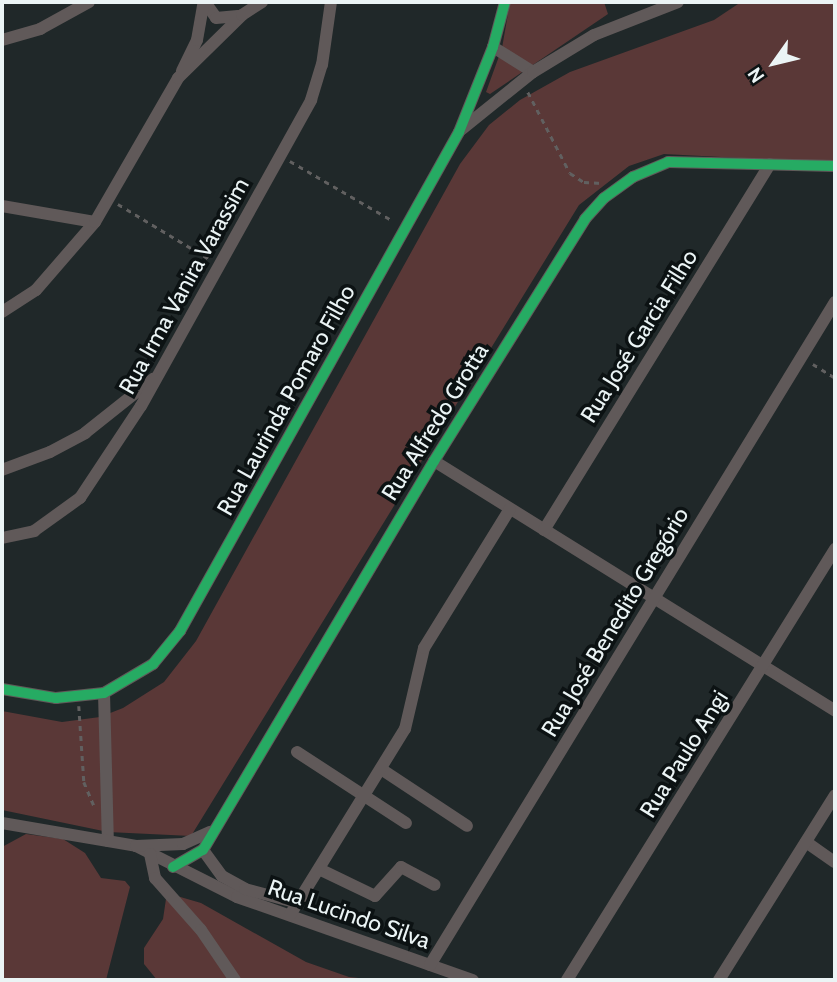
<!DOCTYPE html>
<html>
<head>
<meta charset="utf-8">
<style>
	body { margin:0 }
	#map { position:relative; width:837px; height:982px; overflow:hidden; background:#202829; font-family:Cabin,sans-serif }
	div>[style] { position:absolute }
	[style*='--x'] { left:calc(var(--x)*1px); top:calc(var(--y)*1px); width:calc(var(--w)*1px); rotate:calc(var(--a)*1deg) }
	.green>* { inset:0; background:#5a3837 }
	.path>* { height:2.5px; margin-top:-1.25px; transform-origin:0; background:repeating-linear-gradient(90deg,#616060 0 5px,transparent 0 10px) }
	.minor>* { height:12px; margin:-6px; padding:0 6px; transform-origin:6px; border-radius:6px; background:#605959 }
	.cycleway>* { height:10px; margin:-5px; padding:0 5px; transform-origin:5px; border-radius:5px; background:#26ab63 }
	span { translate:-50% -50%; white-space:nowrap; text-align:center; line-height:1.15; -webkit-text-stroke:7px #0c1213; paint-order:stroke }
	.street-label { font-size:23px; color:#ebf4f5 }
	.frame { position:absolute; inset:0; border:4px solid #ebf4f5; pointer-events:none }
	.north { position:absolute; left:739px; top:28px; width:70px; height:70px; -webkit-text-stroke:5px #0c1213; paint-order:stroke; rotate:236deg; font-size:19px; font-weight:700; line-height:28px; text-align:center; color:#ebf4f5 }
	.north::after { content:''; display:block; margin:auto; width:24px; height:32px; background:#ebf4f5; clip-path:polygon(50% 0,100% 100%,50% 72%,0 100%) }
</style>
</head>
<body>
<div id="map">
	<div class="green">
		<i style="clip-path:polygon(510px 2px,604px 2px,608px 14px,490px 94px,486px 92px,502px 48px)"></i>
		<i style="clip-path:polygon(741px 2px,835px 2px,835px 163px,664px 154px,629px 166px,579px 205px,191px 836px,108px 832px,2px 810px,2px 711px,62px 722px,100px 717px,123px 708px,164px 682px,196px 641px,460px 164px,489px 125px,520px 100px,570px 72px,714px 20px)"></i>
		<i style="clip-path:polygon(26px 834px,63px 839px,85px 853px,101px 878px,125px 881px,130px 887px,106px 980px,2px 980px,2px 847px)"></i>
		<i style="clip-path:polygon(177px 896px,201px 903px,306px 962px,349px 977px,378px 980px,157px 980px,144px 964px,144px 948px,163px 919px,166px 899px)"></i>
	</div>
	<div class="path">
		<i style="--x:528;--y:92;--w:91;--a:62.6"></i>
		<i style="--x:570;--y:173;--w:17;--a:33"></i>
		<i style="--x:584;--y:182;--w:18;--a:3"></i>
		<i style="--x:290;--y:161;--w:119;--a:30.2"></i>
		<i style="--x:118;--y:204;--w:106;--a:31.1"></i>
		<i style="--x:813;--y:364;--w:26;--a:32"></i>
		<i style="--x:79;--y:706;--w:76;--a:86.2"></i>
		<i style="--x:84;--y:782;--w:25;--a:67"></i>
	</div>
	<div class="minor">
		<i style="--x:205;--y:2;--w:19;--a:55"></i>
		<i style="--x:216;--y:18;--w:22;--a:-5"></i>
		<i style="--x:2;--y:40;--w:40;--a:-16"></i>
		<i style="--x:40;--y:29;--w:56;--a:-28.9"></i>
		<i style="--x:493;--y:47;--w:47;--a:32"></i>
		<i style="--x:182;--y:71;--w:34;--a:-64"></i>
		<i style="--x:197;--y:40;--w:39;--a:-80"></i>
		<i style="--x:462;--y:129;--w:91;--a:-38.8"></i>
		<i style="--x:533;--y:72;--w:71;--a:-31.2"></i>
		<i style="--x:594;--y:35;--w:90;--a:-21.4"></i>
		<i style="--x:2;--y:206;--w:94;--a:9.8"></i>
		<i style="--x:2;--y:312;--w:40;--a:-32.9"></i>
		<i style="--x:36;--y:290;--w:90;--a:-49.1"></i>
		<i style="--x:95;--y:222;--w:166;--a:-60"></i>
		<i style="--x:178;--y:78;--w:90;--a:-44.5"></i>
		<i style="--x:242;--y:15;--w:24;--a:-33"></i>
		<i style="--x:434;--y:461;--w:473;--a:31.9"></i>
		<i style="--x:2;--y:470;--w:51;--a:-20.6"></i>
		<i style="--x:50;--y:452;--w:40;--a:-28"></i>
		<i style="--x:85;--y:433;--w:87;--a:-38.5"></i>
		<i style="--x:544;--y:530;--w:430;--a:-58.3"></i>
		<i style="--x:2;--y:538;--w:33;--a:-12"></i>
		<i style="--x:34;--y:531;--w:57;--a:-35.7"></i>
		<i style="--x:80;--y:498;--w:110;--a:-56.5"></i>
		<i style="--x:141;--y:406;--w:350;--a:-60.9"></i>
		<i style="--x:311;--y:100;--w:37;--a:-73"></i>
		<i style="--x:322;--y:65;--w:64;--a:-81.9"></i>
		<i style="--x:2;--y:689;--w:55;--a:9.5"></i>
		<i style="--x:56;--y:698;--w:48;--a:-5.9"></i>
		<i style="--x:104;--y:693;--w:57;--a:-30.6"></i>
		<i style="--x:153;--y:664;--w:43;--a:-50.7"></i>
		<i style="--x:180;--y:631;--w:572;--a:-60.79"></i>
		<i style="--x:459;--y:132;--w:92;--a:-68.2"></i>
		<i style="--x:493;--y:47;--w:47;--a:-75.1"></i>
		<i style="--x:104;--y:693;--w:148;--a:88.5"></i>
		<i style="--x:297;--y:752;--w:130;--a:33.1"></i>
		<i style="--x:381;--y:769;--w:103;--a:33.5"></i>
		<i style="--x:2;--y:823;--w:136;--a:9.7"></i>
		<i style="--x:136;--y:846;--w:113;--a:26.8"></i>
		<i style="--x:237;--y:897;--w:250;--a:19.4"></i>
		<i style="--x:806;--y:842;--w:35;--a:35"></i>
		<i style="--x:136;--y:846;--w:47;--a:-2.4"></i>
		<i style="--x:183;--y:844;--w:30;--a:-24"></i>
		<i style="--x:203;--y:850;--w:32;--a:54"></i>
		<i style="--x:222;--y:876;--w:26;--a:29"></i>
		<i style="--x:245;--y:889;--w:55;--a:14.8"></i>
		<i style="--x:150;--y:854;--w:25;--a:78"></i>
		<i style="--x:155;--y:878;--w:69;--a:48.5"></i>
		<i style="--x:201;--y:930;--w:60;--a:55.8"></i>
		<i style="--x:173;--y:867;--w:34;--a:-30"></i>
		<i style="--x:203;--y:850;--w:452;--a:-59.3"></i>
		<i style="--x:434;--y:461;--w:285;--a:-58"></i>
		<i style="--x:585;--y:219;--w:28;--a:-48"></i>
		<i style="--x:604;--y:198;--w:36;--a:-36"></i>
		<i style="--x:633;--y:177;--w:38;--a:-23"></i>
		<i style="--x:668;--y:162;--w:167;--a:1.4"></i>
		<i style="--x:319;--y:869;--w:62;--a:25.7"></i>
		<i style="--x:375;--y:896;--w:39;--a:-48"></i>
		<i style="--x:401;--y:867;--w:38;--a:28"></i>
		<i style="--x:290;--y:915;--w:219;--a:-58.3"></i>
		<i style="--x:405;--y:729;--w:83;--a:-76.8"></i>
		<i style="--x:424;--y:648;--w:163;--a:-58.3"></i>
		<i style="--x:430;--y:965;--w:777;--a:-58.58"></i>
		<i style="--x:567;--y:980;--w:508;--a:-58.13"></i>
		<i style="--x:719;--y:980;--w:218;--a:-57.9"></i>
	</div>
	<div class="cycleway">
		<i style="--x:2;--y:689;--w:55;--a:9.5"></i>
		<i style="--x:56;--y:698;--w:48;--a:-5.9"></i>
		<i style="--x:104;--y:693;--w:57;--a:-30.6"></i>
		<i style="--x:153;--y:664;--w:43;--a:-50.7"></i>
		<i style="--x:180;--y:631;--w:572;--a:-60.79"></i>
		<i style="--x:459;--y:132;--w:92;--a:-68.2"></i>
		<i style="--x:493;--y:47;--w:47;--a:-75.1"></i>
		<i style="--x:173;--y:867;--w:34;--a:-30"></i>
		<i style="--x:203;--y:850;--w:452;--a:-59.3"></i>
		<i style="--x:434;--y:461;--w:285;--a:-58"></i>
		<i style="--x:585;--y:219;--w:28;--a:-48"></i>
		<i style="--x:604;--y:198;--w:36;--a:-36"></i>
		<i style="--x:633;--y:177;--w:38;--a:-23"></i>
		<i style="--x:668;--y:162;--w:167;--a:1.4"></i>
	</div>
	<div class="street-label">
		<span style="left:184px;top:286px;rotate:-61deg">Rua Irma Vanira Varassim</span>
		<span style="left:639px;top:336px;rotate:-58deg">Rua José Garcia Filho</span>
		<span style="left:286px;top:400px;rotate:-61deg">Rua Laurinda Pomaro Filho</span>
		<span style="left:435px;top:422px;rotate:-58deg">Rua Alfredo Grotta</span>
		<span style="left:615px;top:622px;rotate:-59deg">Rua José Benedito Gregório</span>
		<span style="left:684px;top:754px;rotate:-58deg">Rua Paulo Angi</span>
		<span style="left:349px;top:914px;rotate:19deg">Rua Lucindo Silva</span>
	</div>
	<div class="frame"></div>
	<div class="north">N</div>
</div>
</body>
</html>
